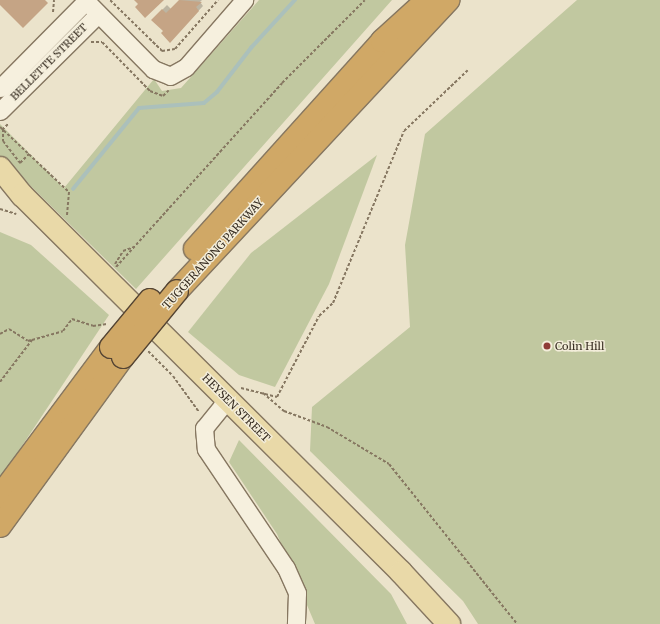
<!DOCTYPE html>
<html>
<head>
<meta charset="utf-8">
<style>
	body { margin:0 }
	#map { position:relative; width:660px; height:624px; overflow:hidden; background:#ebe3cb; font-family:Merriweather,serif }
	div>[style] { position:absolute }
	[style*='--x'] { left:calc(var(--x)*1px); top:calc(var(--y)*1px); width:calc(var(--w)*1px); rotate:calc(var(--a)*1deg) }
	.green>* { inset:0; background:#c1c8a0 }
	.shadow>* { inset:0; background:#0003 }
	.stream>* { height:3.5px; margin:-1.75px; padding:0 1.75px; transform-origin:1.75px; border-radius:1.75px; background:#abc0bb }
	.building>* { inset:0; background:#c5a485 }
	.path>* { height:2px; margin-top:-1px; transform-origin:0; background:repeating-linear-gradient(90deg,#867761 0 3px,transparent 0 5px) }
	.roads { filter:drop-shadow(1px 0 #867761) drop-shadow(-1px 0 #867761) drop-shadow(0 1px #867761) drop-shadow(0 -1px #867761) }
	.minor>* { height:17px; margin:-8.5px; padding:0 8.5px; transform-origin:8.5px; border-radius:8.5px; background:#f6f0de }
	.major>* { height:22px; margin:-11px; padding:0 11px; transform-origin:11px; border-radius:11px; background:#e9d9a8 }
	.highway>* { height:22px; margin:-11px; padding:0 11px; transform-origin:11px; border-radius:11px; background:#d0a866 }
	.bridges { filter:drop-shadow(1px 0 #554534) drop-shadow(-1px 0 #554534) drop-shadow(0 1px #554534) drop-shadow(0 -1px #554534) }
	.highway-bridge>* { height:22px; margin:-11px; padding:0 11px; transform-origin:11px; border-radius:11px; background:#d0a866 }
	.dots>* { width:11px; height:11px; translate:-50% -50%; box-sizing:border-box; border:2px solid #f3edda; border-radius:50% }
	span { translate:-50% -50%; white-space:nowrap; text-align:center; line-height:1.15; -webkit-text-stroke:3px #f3edda; paint-order:stroke }
	.street-label { font-size:11px; color:#382e22 }
	.poi-label { font-size:11px; color:#382e22 }
	.left { translate:0 -50%; text-align:left }
</style>
</head>
<body>
<div id="map">
	<div class="green">
		<i style="clip-path:polygon(259px 0,392px 0,136px 289px,0 156px,0 124px,64px 188px,154px 79px,162px 91px,181px 88px)"></i>
		<i style="clip-path:polygon(577px 0,660px 0,660px 624px,478px 624px,463px 601px,310px 451px,312px 407px,410px 327px,405px 245px,425px 134px)"></i>
		<i style="clip-path:polygon(377px 155px,329px 284px,275px 387px,239px 375px,188px 332px,251px 253px)"></i>
		<i style="clip-path:polygon(0 232px,31px 245px,109px 315px,0 479px)"></i>
		<i style="clip-path:polygon(239px 440px,391px 594px,407px 624px,315px 624px,277px 534px,229px 462px)"></i>
	</div>
	<div class="shadow">
		<i style="clip-path:polygon(180px 0,202px 0,200px 2px,203px 6px,174px 37px,152px 20px,167px 5px,171px 9px)"></i>
	</div>
	<div class="stream">
		<i style="--x:73;--y:189;--w:104;--a:-50.8"></i>
		<i style="--x:139;--y:108;--w:65;--a:-4.4"></i>
		<i style="--x:204;--y:103;--w:17;--a:-40"></i>
		<i style="--x:217;--y:92;--w:56;--a:-52.3"></i>
		<i style="--x:251;--y:48;--w:65;--a:-47.5"></i>
	</div>
	<div class="building">
		<i style="clip-path:polygon(0 0,45px 0,48px 3px,23px 28px,0 5px)"></i>
		<i style="clip-path:polygon(134px 0,164px 0,145px 18px,135px 7px,138px 4px)"></i>
		<i style="clip-path:polygon(179px 0,202px 2px,196px 7px,199px 11px,170px 43px,161px 33px,163px 31px,151px 20px,162px 9px,166px 13px)"></i>
	</div>
	<div class="path">
		<i style="--x:110;--y:0;--w:73;--a:44.4"></i>
		<i style="--x:162;--y:51;--w:13;--a:-9"></i>
		<i style="--x:175;--y:49;--w:65;--a:-48.7"></i>
		<i style="--x:53;--y:12;--w:12;--a:-85"></i>
		<i style="--x:91;--y:42;--w:11;--a:0"></i>
		<i style="--x:102;--y:42;--w:69;--a:45.6"></i>
		<i style="--x:150;--y:91;--w:14;--a:21"></i>
		<i style="--x:163;--y:96;--w:8;--a:-45"></i>
		<i style="--x:8;--y:124;--w:7;--a:135"></i>
		<i style="--x:3;--y:129;--w:12;--a:90"></i>
		<i style="--x:3;--y:141;--w:28;--a:52"></i>
		<i style="--x:0;--y:127;--w:95;--a:43.3"></i>
		<i style="--x:69;--y:192;--w:24;--a:95"></i>
		<i style="--x:20;--y:163;--w:13;--a:-45"></i>
		<i style="--x:0;--y:209;--w:17;--a:17"></i>
		<i style="--x:115;--y:264;--w:15;--a:-58"></i>
		<i style="--x:123;--y:251;--w:12;--a:-20"></i>
		<i style="--x:116;--y:267;--w:248;--a:-47.9"></i>
		<i style="--x:282;--y:83;--w:117;--a:-45"></i>
		<i style="--x:0;--y:334;--w:10;--a:-29"></i>
		<i style="--x:9;--y:329;--w:22;--a:32"></i>
		<i style="--x:28;--y:341;--w:3;--a:-18"></i>
		<i style="--x:148;--y:351;--w:35;--a:45"></i>
		<i style="--x:173;--y:376;--w:44;--a:54.2"></i>
		<i style="--x:0;--y:382;--w:53;--a:-52.7"></i>
		<i style="--x:32;--y:340;--w:32;--a:-16"></i>
		<i style="--x:63;--y:331;--w:15;--a:-53"></i>
		<i style="--x:72;--y:319;--w:22;--a:18"></i>
		<i style="--x:93;--y:326;--w:14;--a:-8"></i>
		<i style="--x:241;--y:388;--w:37;--a:14"></i>
		<i style="--x:277;--y:397;--w:91;--a:-62.6"></i>
		<i style="--x:319;--y:316;--w:19;--a:-43"></i>
		<i style="--x:333;--y:303;--w:186;--a:-67.6"></i>
		<i style="--x:404;--y:131;--w:88;--a:-43.6"></i>
		<i style="--x:263;--y:393;--w:28;--a:41"></i>
		<i style="--x:284;--y:411;--w:46;--a:20.4"></i>
		<i style="--x:327;--y:427;--w:72;--a:30.8"></i>
		<i style="--x:389;--y:464;--w:205;--a:51.3"></i>
	</div>
	<div class="roads">
		<div class="minor">
			<i style="--x:85;--y:0;--w:97;--a:45.4"></i>
			<i style="--x:153;--y:69;--w:18;--a:22"></i>
			<i style="--x:170;--y:76;--w:18;--a:-29"></i>
			<i style="--x:186;--y:67;--w:89;--a:-49.1"></i>
			<i style="--x:0;--y:88;--w:122;--a:-45.3"></i>
			<i style="--x:0;--y:111;--w:138;--a:-44.7"></i>
			<i style="--x:224;--y:396;--w:10;--a:101"></i>
			<i style="--x:222;--y:406;--w:28;--a:129"></i>
			<i style="--x:204;--y:428;--w:21;--a:85"></i>
			<i style="--x:206;--y:449;--w:143;--a:56.1"></i>
			<i style="--x:286;--y:568;--w:27;--a:66"></i>
			<i style="--x:297;--y:593;--w:31;--a:92"></i>
		</div>
		<div class="major">
			<i style="--x:0;--y:168;--w:35;--a:51"></i>
			<i style="--x:22;--y:195;--w:535;--a:44.85"></i>
			<i style="--x:401;--y:572;--w:71;--a:47.3"></i>
		</div>
		<div class="highway">
			<i style="--x:195;--y:249;--w:280;--a:-48"></i>
			<i style="--x:382;--y:41;--w:61;--a:-42.3"></i>
			<i style="--x:177;--y:291;--w:398;--a:-47"></i>
			<i style="--x:0;--y:496;--w:186;--a:-53.3"></i>
			<i style="--x:0;--y:526;--w:209;--a:-54"></i>
		</div>
	</div>
	<div class="bridges">
		<div class="highway-bridge">
			<i style="--x:111;--y:347;--w:61;--a:-50.3"></i>
			<i style="--x:123;--y:357;--w:85;--a:-50.7"></i>
		</div>
	</div>
	<div class="dots">
		<i style="left:547px;top:346px;background:#8f3c37"></i>
	</div>
	<div class="street-label">
		<span style="left:49px;top:62px;rotate:-45deg">BELLETTE STREET</span>
		<span style="left:213px;top:254px;rotate:-48deg">TUGGERANONG PARKWAY</span>
		<span style="left:236px;top:408px;rotate:45deg">HEYSEN STREET</span>
	</div>
	<div class="poi-label">
		<span class="left" style="left:555px;top:346px">Colin Hill</span>
	</div>
</div>
</body>
</html>
